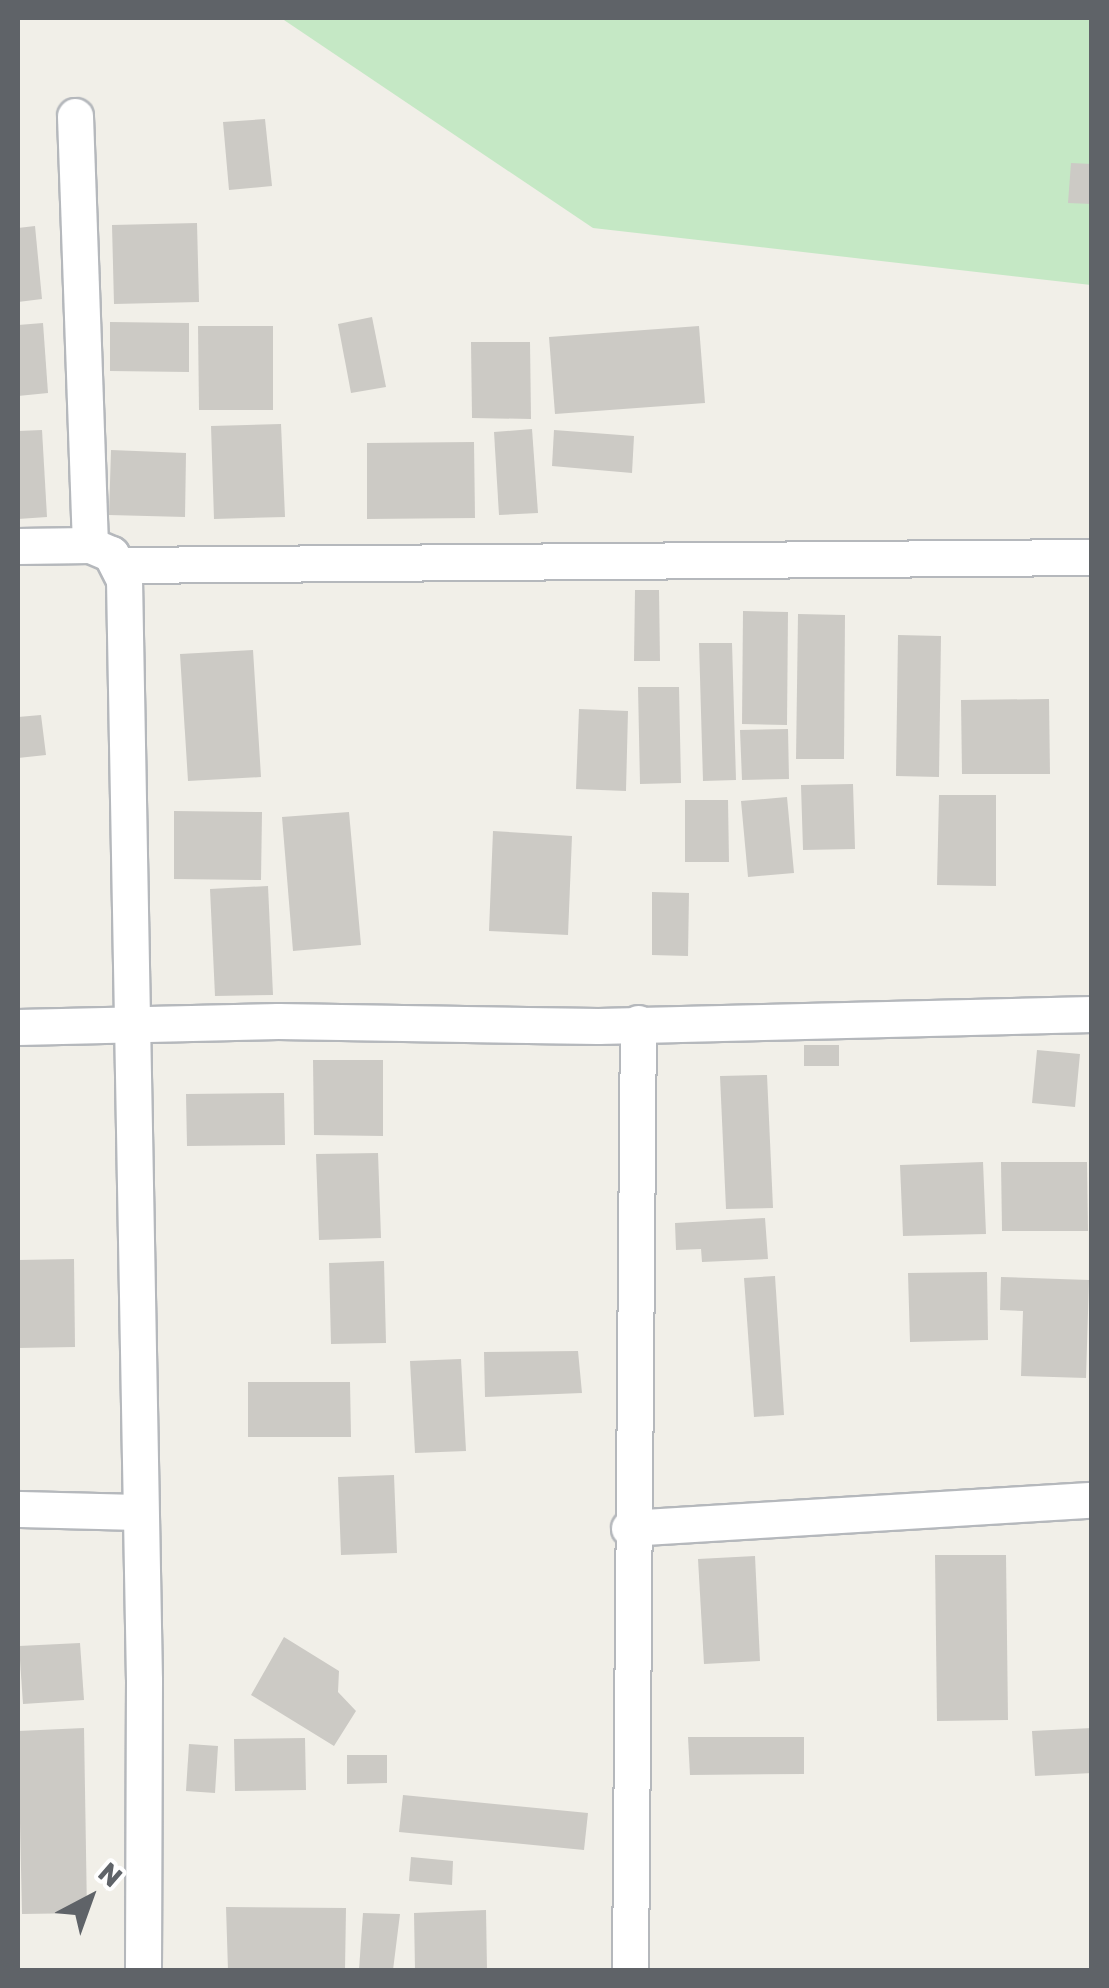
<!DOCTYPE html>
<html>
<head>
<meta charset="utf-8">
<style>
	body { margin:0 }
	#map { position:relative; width:1109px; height:1988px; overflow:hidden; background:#f1efe8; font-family:Rubik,sans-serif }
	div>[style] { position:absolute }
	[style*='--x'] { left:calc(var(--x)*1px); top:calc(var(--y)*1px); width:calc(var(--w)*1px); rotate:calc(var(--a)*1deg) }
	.green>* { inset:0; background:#c5e8c5 }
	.building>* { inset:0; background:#cccac5 }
	.roads { filter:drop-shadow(2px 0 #b5b8bc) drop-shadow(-2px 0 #b5b8bc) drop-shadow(0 2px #b5b8bc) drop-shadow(0 -2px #b5b8bc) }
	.minor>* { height:35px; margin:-17.5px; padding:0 17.5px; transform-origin:17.5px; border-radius:17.5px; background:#fff }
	span { translate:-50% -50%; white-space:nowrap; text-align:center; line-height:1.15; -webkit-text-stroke:8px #fff; paint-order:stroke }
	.frame { position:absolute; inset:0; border:20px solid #5f6368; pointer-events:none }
	.north { position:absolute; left:40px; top:1848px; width:100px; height:100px; -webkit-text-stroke:8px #fff; paint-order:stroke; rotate:41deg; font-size:28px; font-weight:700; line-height:40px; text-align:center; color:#5f6368 }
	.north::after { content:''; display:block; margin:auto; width:35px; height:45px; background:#5f6368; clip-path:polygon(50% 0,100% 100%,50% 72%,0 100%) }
</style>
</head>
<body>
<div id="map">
	<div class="green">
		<i style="clip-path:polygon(281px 18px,1091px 18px,1091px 285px,593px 228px)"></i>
	</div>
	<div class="building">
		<i style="clip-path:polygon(265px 119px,272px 186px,229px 190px,223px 122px)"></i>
		<i style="clip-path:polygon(1071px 163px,1092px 164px,1092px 204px,1068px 203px)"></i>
		<i style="clip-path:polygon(197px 223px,199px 302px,114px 304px,112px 225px)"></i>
		<i style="clip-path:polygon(35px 226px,42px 299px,18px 302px,18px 228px)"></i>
		<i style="clip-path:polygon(372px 317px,386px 387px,351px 393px,338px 324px)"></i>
		<i style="clip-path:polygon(110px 322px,189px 323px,189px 372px,110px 371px)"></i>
		<i style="clip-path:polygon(43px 323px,48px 393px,18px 396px,18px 325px)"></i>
		<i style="clip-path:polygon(198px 326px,273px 326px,273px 410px,199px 410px)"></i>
		<i style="clip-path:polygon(699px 326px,705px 403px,555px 414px,549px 337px)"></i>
		<i style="clip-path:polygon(471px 342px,530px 342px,531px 419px,472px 418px)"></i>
		<i style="clip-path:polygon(281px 424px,285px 517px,214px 519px,211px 426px)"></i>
		<i style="clip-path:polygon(532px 429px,538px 513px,499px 515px,494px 432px)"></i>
		<i style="clip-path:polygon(42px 430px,47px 517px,18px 519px,18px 431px)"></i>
		<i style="clip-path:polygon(554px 430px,634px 436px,632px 473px,552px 466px)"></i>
		<i style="clip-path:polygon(474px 442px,475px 518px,367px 519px,367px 443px)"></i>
		<i style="clip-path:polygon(111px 450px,186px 453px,185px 517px,109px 515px)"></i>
		<i style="clip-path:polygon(635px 590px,659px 590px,660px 661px,634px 661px)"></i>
		<i style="clip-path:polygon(743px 611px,788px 612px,787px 725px,742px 724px)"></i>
		<i style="clip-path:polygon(798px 614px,845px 615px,844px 759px,796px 759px)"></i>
		<i style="clip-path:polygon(898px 635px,941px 636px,939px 777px,896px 776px)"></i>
		<i style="clip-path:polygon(699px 643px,732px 643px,736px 780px,703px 781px)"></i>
		<i style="clip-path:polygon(253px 650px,261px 777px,188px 781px,180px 654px)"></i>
		<i style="clip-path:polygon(638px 687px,679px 687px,681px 783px,640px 784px)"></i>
		<i style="clip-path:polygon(1049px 699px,1050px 774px,962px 774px,961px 700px)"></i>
		<i style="clip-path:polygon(579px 709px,628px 711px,626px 791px,576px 789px)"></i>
		<i style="clip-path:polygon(41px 715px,46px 755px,18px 758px,18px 717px)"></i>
		<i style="clip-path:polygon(788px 729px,789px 779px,742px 780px,740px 730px)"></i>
		<i style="clip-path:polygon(853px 784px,855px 849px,803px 850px,801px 785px)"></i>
		<i style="clip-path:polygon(939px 795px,996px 795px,996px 886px,937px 885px)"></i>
		<i style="clip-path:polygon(787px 797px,794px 873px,748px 877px,741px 801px)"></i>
		<i style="clip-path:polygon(685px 800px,728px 800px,729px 862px,685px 862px)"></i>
		<i style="clip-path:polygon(174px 811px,262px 812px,261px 880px,174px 879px)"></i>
		<i style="clip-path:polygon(349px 812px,361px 945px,293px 951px,282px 817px)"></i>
		<i style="clip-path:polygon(493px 831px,572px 836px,568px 935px,489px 931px)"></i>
		<i style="clip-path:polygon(268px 886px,273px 995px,215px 996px,210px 889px)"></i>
		<i style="clip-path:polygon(652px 892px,689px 893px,688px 956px,652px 955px)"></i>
		<i style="clip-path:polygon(804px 1045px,839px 1045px,839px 1066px,804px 1066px)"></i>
		<i style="clip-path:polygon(1037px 1050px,1080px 1054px,1075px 1107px,1032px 1103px)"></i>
		<i style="clip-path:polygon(313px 1060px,383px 1060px,383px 1136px,314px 1135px)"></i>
		<i style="clip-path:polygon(767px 1075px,773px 1208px,726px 1209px,720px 1076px)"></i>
		<i style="clip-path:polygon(284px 1093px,285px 1145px,187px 1146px,186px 1094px)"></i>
		<i style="clip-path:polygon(378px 1153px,381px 1238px,319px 1240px,316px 1154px)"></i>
		<i style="clip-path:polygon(983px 1162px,986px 1234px,903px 1236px,900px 1165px)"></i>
		<i style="clip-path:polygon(1001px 1162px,1087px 1162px,1088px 1231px,1002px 1231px)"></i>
		<i style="clip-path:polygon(765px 1218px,768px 1259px,702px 1262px,701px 1249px,676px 1250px,675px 1223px)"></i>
		<i style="clip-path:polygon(74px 1259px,75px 1347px,18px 1348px,18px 1260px)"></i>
		<i style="clip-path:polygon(384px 1261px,386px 1343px,331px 1344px,329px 1263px)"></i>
		<i style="clip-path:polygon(987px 1272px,988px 1340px,910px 1342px,908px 1273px)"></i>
		<i style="clip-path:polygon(775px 1276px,784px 1415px,754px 1417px,744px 1278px)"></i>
		<i style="clip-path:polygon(1001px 1277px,1089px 1280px,1086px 1378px,1021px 1376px,1023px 1311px,1000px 1310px)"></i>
		<i style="clip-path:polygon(578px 1351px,582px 1393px,485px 1397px,484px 1352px)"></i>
		<i style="clip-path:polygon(461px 1359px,466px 1451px,415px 1453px,410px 1361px)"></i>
		<i style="clip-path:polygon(248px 1382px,350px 1382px,351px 1437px,248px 1437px)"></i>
		<i style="clip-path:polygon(394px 1475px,397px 1553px,341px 1555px,338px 1477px)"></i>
		<i style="clip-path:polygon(935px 1555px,1006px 1555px,1008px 1720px,937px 1721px)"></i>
		<i style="clip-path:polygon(755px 1556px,760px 1661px,704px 1664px,698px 1559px)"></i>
		<i style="clip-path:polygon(284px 1637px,339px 1671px,338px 1692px,356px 1711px,334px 1746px,251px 1695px)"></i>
		<i style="clip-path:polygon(80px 1643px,84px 1700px,23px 1704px,19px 1646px)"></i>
		<i style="clip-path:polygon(84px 1728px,87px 1913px,22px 1914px,18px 1731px)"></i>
		<i style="clip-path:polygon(1092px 1728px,1092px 1773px,1035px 1776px,1032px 1731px)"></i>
		<i style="clip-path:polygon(688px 1737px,804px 1737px,804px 1774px,690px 1775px)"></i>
		<i style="clip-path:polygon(305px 1738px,306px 1790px,235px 1791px,234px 1739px)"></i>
		<i style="clip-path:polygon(189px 1744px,218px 1746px,215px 1793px,186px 1791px)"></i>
		<i style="clip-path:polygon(347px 1755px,387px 1755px,387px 1783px,347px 1784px)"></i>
		<i style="clip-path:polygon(403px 1795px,588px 1813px,584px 1850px,399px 1832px)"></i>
		<i style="clip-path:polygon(411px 1857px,453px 1861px,452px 1885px,409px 1881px)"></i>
		<i style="clip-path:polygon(226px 1907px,346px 1908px,345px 1970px,228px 1970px)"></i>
		<i style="clip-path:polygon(486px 1910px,487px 1970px,415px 1970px,414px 1913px)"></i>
		<i style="clip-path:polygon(363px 1913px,400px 1914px,393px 1970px,359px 1970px)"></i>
	</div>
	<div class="roads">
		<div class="minor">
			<i style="--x:75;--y:116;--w:429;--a:88"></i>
			<i style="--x:18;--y:546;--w:72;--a:-0.8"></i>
			<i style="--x:90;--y:545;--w:23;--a:23"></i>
			<i style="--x:111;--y:554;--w:28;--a:63"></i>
			<i style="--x:124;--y:579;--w:1101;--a:88.96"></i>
			<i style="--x:144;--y:1680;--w:290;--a:90.2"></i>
			<i style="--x:118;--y:565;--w:974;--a:-0.47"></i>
			<i style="--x:18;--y:1027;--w:260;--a:-1.3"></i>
			<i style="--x:278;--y:1021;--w:320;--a:0.9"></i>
			<i style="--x:598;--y:1026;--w:494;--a:-1.4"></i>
			<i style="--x:18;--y:1509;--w:122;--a:1.4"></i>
			<i style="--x:629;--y:1528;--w:464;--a:-3.5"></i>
			<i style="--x:630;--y:1970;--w:947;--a:-89.52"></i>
		</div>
	</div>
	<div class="frame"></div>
	<div class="north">N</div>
</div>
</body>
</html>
